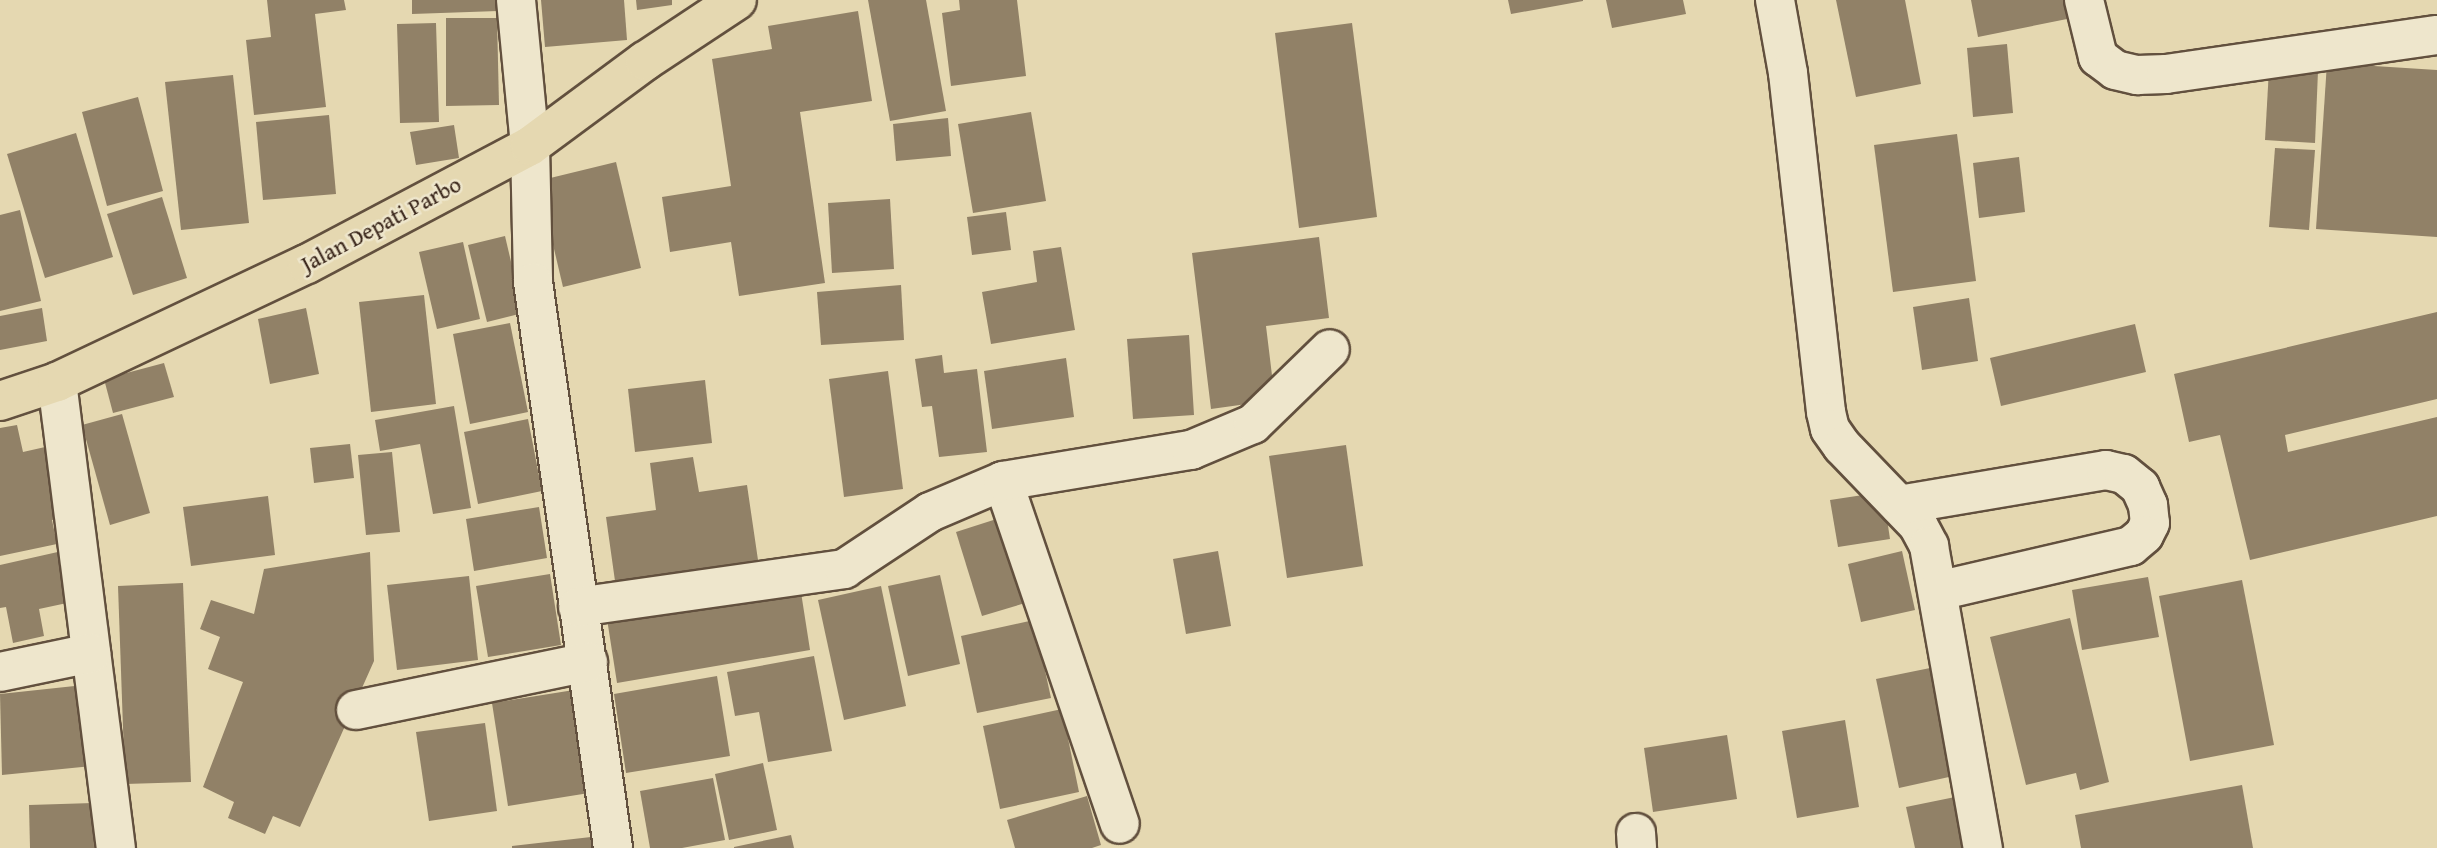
<!DOCTYPE html>
<html>
<head>
<meta charset="utf-8">
<style>
	body { margin:0 }
	#map { position:relative; width:2437px; height:848px; overflow:hidden; background:#e5d8b1; font-family:"Gentium Book Plus",serif }
	div>[style] { position:absolute }
	[style*='--x'] { left:calc(var(--x)*1px); top:calc(var(--y)*1px); width:calc(var(--w)*1px); rotate:calc(var(--a)*1deg) }
	.building>* { inset:0; background:#918167 }
	.roads { filter:drop-shadow(2px 0 #62503e) drop-shadow(-2px 0 #62503e) drop-shadow(0 2px #62503e) drop-shadow(0 -2px #62503e) }
	.minor>* { height:38px; margin:-19px; padding:0 19px; transform-origin:19px; border-radius:19px; background:#eee6cc }
	.major>* { height:38px; margin:-19px; padding:0 19px; transform-origin:19px; border-radius:19px; background:#e5d8b1 }
	span { translate:-50% -50%; white-space:nowrap; text-align:center; line-height:1.15; -webkit-text-stroke:5px #eee6cc; paint-order:stroke }
	.street-label { font-size:23px; color:#362217 }
</style>
</head>
<body>
<div id="map">
	<div class="building">
		<i style="clip-path:polygon(267px 0,344px 0,346px 10px,315px 14px,326px 107px,254px 115px,246px 40px,271px 37px)"></i>
		<i style="clip-path:polygon(412px 0,498px 0,498px 11px,412px 14px)"></i>
		<i style="clip-path:polygon(541px 0,624px 0,627px 40px,545px 47px)"></i>
		<i style="clip-path:polygon(636px 0,672px 0,672px 5px,637px 10px)"></i>
		<i style="clip-path:polygon(868px 0,926px 0,946px 111px,890px 121px)"></i>
		<i style="clip-path:polygon(959px 0,1017px 0,1026px 76px,951px 86px,942px 13px,960px 10px)"></i>
		<i style="clip-path:polygon(1508px 0,1583px 0,1583px 1px,1511px 14px)"></i>
		<i style="clip-path:polygon(1606px 0,1683px 0,1686px 14px,1612px 28px)"></i>
		<i style="clip-path:polygon(1836px 0,1905px 0,1921px 84px,1856px 97px)"></i>
		<i style="clip-path:polygon(1971px 0,2063px 0,2067px 19px,1978px 37px)"></i>
		<i style="clip-path:polygon(858px 11px,872px 101px,800px 112px,825px 283px,739px 296px,731px 242px,670px 252px,662px 197px,731px 186px,712px 59px,772px 49px,768px 26px)"></i>
		<i style="clip-path:polygon(446px 18px,497px 18px,499px 105px,446px 106px)"></i>
		<i style="clip-path:polygon(436px 23px,439px 122px,400px 123px,397px 24px)"></i>
		<i style="clip-path:polygon(1352px 23px,1377px 217px,1299px 228px,1275px 33px)"></i>
		<i style="clip-path:polygon(2007px 44px,2013px 113px,1973px 117px,1967px 48px)"></i>
		<i style="clip-path:polygon(2327px 63px,2437px 70px,2437px 237px,2316px 229px)"></i>
		<i style="clip-path:polygon(2269px 69px,2318px 71px,2315px 143px,2265px 140px)"></i>
		<i style="clip-path:polygon(233px 75px,249px 223px,181px 230px,165px 82px)"></i>
		<i style="clip-path:polygon(138px 97px,163px 191px,107px 206px,82px 112px)"></i>
		<i style="clip-path:polygon(1031px 112px,1046px 201px,973px 213px,958px 124px)"></i>
		<i style="clip-path:polygon(329px 115px,336px 194px,263px 200px,256px 122px)"></i>
		<i style="clip-path:polygon(948px 118px,951px 156px,896px 161px,893px 124px)"></i>
		<i style="clip-path:polygon(454px 125px,459px 158px,416px 165px,410px 132px)"></i>
		<i style="clip-path:polygon(76px 133px,113px 257px,45px 278px,7px 154px)"></i>
		<i style="clip-path:polygon(1957px 134px,1976px 281px,1893px 292px,1874px 145px)"></i>
		<i style="clip-path:polygon(2275px 148px,2315px 150px,2309px 230px,2269px 227px)"></i>
		<i style="clip-path:polygon(2019px 157px,2025px 212px,1979px 218px,1973px 163px)"></i>
		<i style="clip-path:polygon(616px 162px,641px 268px,563px 287px,538px 181px)"></i>
		<i style="clip-path:polygon(162px 197px,187px 278px,133px 295px,107px 214px)"></i>
		<i style="clip-path:polygon(890px 199px,894px 269px,832px 273px,828px 203px)"></i>
		<i style="clip-path:polygon(20px 210px,41px 301px,0 311px,0 215px)"></i>
		<i style="clip-path:polygon(1006px 212px,1011px 250px,972px 255px,967px 217px)"></i>
		<i style="clip-path:polygon(505px 236px,523px 313px,487px 322px,468px 245px)"></i>
		<i style="clip-path:polygon(1319px 237px,1329px 318px,1266px 326px,1275px 400px,1211px 409px,1192px 253px)"></i>
		<i style="clip-path:polygon(463px 242px,480px 319px,437px 329px,419px 252px)"></i>
		<i style="clip-path:polygon(1061px 247px,1075px 330px,991px 344px,982px 292px,1037px 282px,1033px 251px)"></i>
		<i style="clip-path:polygon(901px 285px,904px 340px,821px 345px,817px 292px)"></i>
		<i style="clip-path:polygon(424px 295px,436px 404px,371px 412px,359px 302px)"></i>
		<i style="clip-path:polygon(1969px 298px,1978px 361px,1922px 370px,1913px 307px)"></i>
		<i style="clip-path:polygon(42px 308px,47px 341px,0 350px,0 316px)"></i>
		<i style="clip-path:polygon(306px 308px,319px 374px,270px 384px,258px 319px)"></i>
		<i style="clip-path:polygon(2437px 312px,2437px 399px,2285px 435px,2288px 452px,2437px 417px,2437px 516px,2250px 560px,2220px 435px,2189px 442px,2174px 374px)"></i>
		<i style="clip-path:polygon(510px 323px,528px 412px,470px 424px,453px 334px)"></i>
		<i style="clip-path:polygon(2135px 324px,2146px 372px,2001px 406px,1990px 358px)"></i>
		<i style="clip-path:polygon(1189px 335px,1194px 415px,1133px 419px,1127px 339px)"></i>
		<i style="clip-path:polygon(942px 355px,944px 373px,977px 369px,987px 452px,939px 457px,932px 406px,922px 407px,915px 359px)"></i>
		<i style="clip-path:polygon(1066px 358px,1074px 417px,992px 429px,984px 371px)"></i>
		<i style="clip-path:polygon(164px 363px,174px 397px,113px 413px,104px 379px)"></i>
		<i style="clip-path:polygon(888px 371px,903px 489px,844px 497px,829px 379px)"></i>
		<i style="clip-path:polygon(705px 380px,712px 443px,635px 452px,628px 389px)"></i>
		<i style="clip-path:polygon(454px 406px,471px 508px,433px 514px,420px 444px,380px 451px,375px 420px)"></i>
		<i style="clip-path:polygon(122px 414px,150px 513px,110px 525px,82px 425px)"></i>
		<i style="clip-path:polygon(528px 419px,542px 491px,478px 504px,464px 432px)"></i>
		<i style="clip-path:polygon(17px 425px,23px 452px,54px 445px,68px 517px,52px 520px,57px 544px,0 556px,0 428px)"></i>
		<i style="clip-path:polygon(350px 444px,354px 478px,314px 483px,310px 448px)"></i>
		<i style="clip-path:polygon(1346px 445px,1363px 566px,1287px 578px,1269px 456px)"></i>
		<i style="clip-path:polygon(392px 452px,400px 532px,366px 535px,358px 455px)"></i>
		<i style="clip-path:polygon(693px 457px,699px 492px,747px 485px,758px 560px,615px 581px,606px 517px,656px 510px,650px 463px)"></i>
		<i style="clip-path:polygon(1883px 492px,1890px 539px,1838px 547px,1830px 500px)"></i>
		<i style="clip-path:polygon(268px 496px,275px 555px,191px 566px,183px 507px)"></i>
		<i style="clip-path:polygon(539px 507px,547px 558px,474px 571px,466px 519px)"></i>
		<i style="clip-path:polygon(1009px 515px,1035px 600px,982px 616px,956px 532px)"></i>
		<i style="clip-path:polygon(71px 549px,78px 585px,63px 589px,67px 603px,39px 609px,44px 636px,13px 643px,6px 607px,0 608px,0 565px)"></i>
		<i style="clip-path:polygon(1218px 551px,1231px 626px,1186px 634px,1173px 559px)"></i>
		<i style="clip-path:polygon(1902px 551px,1915px 610px,1861px 622px,1848px 564px)"></i>
		<i style="clip-path:polygon(370px 552px,374px 661px,300px 827px,273px 816px,265px 834px,228px 818px,234px 802px,203px 787px,243px 682px,208px 669px,220px 637px,200px 629px,211px 600px,254px 614px,264px 569px)"></i>
		<i style="clip-path:polygon(550px 574px,561px 645px,488px 657px,476px 586px)"></i>
		<i style="clip-path:polygon(940px 575px,960px 664px,908px 676px,888px 586px)"></i>
		<i style="clip-path:polygon(469px 576px,478px 660px,397px 670px,387px 585px)"></i>
		<i style="clip-path:polygon(2148px 577px,2159px 637px,2082px 650px,2072px 590px)"></i>
		<i style="clip-path:polygon(2242px 580px,2274px 745px,2190px 761px,2159px 596px)"></i>
		<i style="clip-path:polygon(183px 583px,191px 782px,125px 784px,118px 586px)"></i>
		<i style="clip-path:polygon(800px 586px,810px 650px,617px 683px,607px 619px)"></i>
		<i style="clip-path:polygon(881px 586px,906px 706px,844px 720px,818px 600px)"></i>
		<i style="clip-path:polygon(2070px 618px,2109px 782px,2080px 790px,2076px 773px,2026px 785px,1990px 637px)"></i>
		<i style="clip-path:polygon(1034px 620px,1051px 698px,977px 713px,961px 636px)"></i>
		<i style="clip-path:polygon(814px 656px,832px 751px,768px 762px,759px 712px,735px 716px,727px 672px)"></i>
		<i style="clip-path:polygon(1935px 667px,1958px 775px,1899px 788px,1876px 679px)"></i>
		<i style="clip-path:polygon(717px 676px,730px 756px,626px 773px,614px 694px)"></i>
		<i style="clip-path:polygon(84px 685px,92px 766px,2px 775px,0 694px)"></i>
		<i style="clip-path:polygon(574px 690px,589px 793px,508px 806px,492px 703px)"></i>
		<i style="clip-path:polygon(1062px 709px,1079px 792px,1000px 809px,983px 726px)"></i>
		<i style="clip-path:polygon(1845px 720px,1859px 807px,1797px 818px,1782px 731px)"></i>
		<i style="clip-path:polygon(485px 723px,497px 811px,429px 821px,416px 732px)"></i>
		<i style="clip-path:polygon(1727px 735px,1737px 799px,1653px 812px,1644px 748px)"></i>
		<i style="clip-path:polygon(763px 763px,777px 830px,729px 840px,715px 774px)"></i>
		<i style="clip-path:polygon(713px 778px,725px 840px,682px 848px,650px 848px,640px 791px)"></i>
		<i style="clip-path:polygon(2242px 785px,2253px 848px,2081px 848px,2075px 815px)"></i>
		<i style="clip-path:polygon(1087px 796px,1101px 845px,1092px 848px,1015px 848px,1007px 820px)"></i>
		<i style="clip-path:polygon(1960px 796px,1971px 848px,1915px 848px,1906px 807px)"></i>
		<i style="clip-path:polygon(93px 803px,94px 848px,30px 848px,29px 805px)"></i>
		<i style="clip-path:polygon(791px 835px,794px 848px,734px 848px,734px 847px)"></i>
		<i style="clip-path:polygon(591px 837px,592px 848px,512px 848px,512px 846px)"></i>
	</div>
	<div class="roads">
		<div class="minor">
			<i style="--x:516;--y:0;--w:147;--a:84.5"></i>
			<i style="--x:530;--y:146;--w:136;--a:88.7"></i>
			<i style="--x:533;--y:282;--w:572;--a:81.95"></i>
			<i style="--x:1775;--y:0;--w:74;--a:79.9"></i>
			<i style="--x:1788;--y:73;--w:341;--a:83.6"></i>
			<i style="--x:1826;--y:412;--w:17;--a:77"></i>
			<i style="--x:1830;--y:429;--w:21;--a:55"></i>
			<i style="--x:1842;--y:446;--w:110;--a:46.1"></i>
			<i style="--x:1918;--y:525;--w:24;--a:62"></i>
			<i style="--x:1929;--y:546;--w:307;--a:79.9"></i>
			<i style="--x:2084;--y:0;--w:59;--a:76.2"></i>
			<i style="--x:2098;--y:57;--w:21;--a:37"></i>
			<i style="--x:2115;--y:70;--w:23;--a:13"></i>
			<i style="--x:2137;--y:75;--w:29;--a:-2"></i>
			<i style="--x:2166;--y:74;--w:274;--a:-8.2"></i>
			<i style="--x:57;--y:382;--w:470;--a:82.8"></i>
			<i style="--x:1003;--y:481;--w:362;--a:71.2"></i>
			<i style="--x:1899;--y:505;--w:210;--a:-9.6"></i>
			<i style="--x:2106;--y:470;--w:18;--a:13"></i>
			<i style="--x:2124;--y:474;--w:21;--a:39"></i>
			<i style="--x:2140;--y:487;--w:20;--a:66"></i>
			<i style="--x:2148;--y:505;--w:18;--a:84"></i>
			<i style="--x:2150;--y:523;--w:13;--a:117"></i>
			<i style="--x:2144;--y:535;--w:17;--a:140"></i>
			<i style="--x:2131;--y:546;--w:198;--a:166.9"></i>
			<i style="--x:578;--y:607;--w:269;--a:-8.1"></i>
			<i style="--x:844;--y:569;--w:103;--a:-33.5"></i>
			<i style="--x:930;--y:512;--w:79;--a:-23"></i>
			<i style="--x:1003;--y:481;--w:191;--a:-9.4"></i>
			<i style="--x:1191;--y:450;--w:67;--a:-22.8"></i>
			<i style="--x:1253;--y:424;--w:107;--a:-44.2"></i>
			<i style="--x:0;--y:672;--w:93;--a:-11.8"></i>
			<i style="--x:356;--y:710;--w:237;--a:-11.7"></i>
			<i style="--x:1636;--y:833;--w:15;--a:86"></i>
		</div>
		<div class="major">
			<i style="--x:0;--y:401;--w:60;--a:-18.4"></i>
			<i style="--x:57;--y:382;--w:276;--a:-25.3"></i>
			<i style="--x:307;--y:264;--w:252;--a:-27.9"></i>
			<i style="--x:530;--y:146;--w:143;--a:-36.5"></i>
			<i style="--x:645;--y:61;--w:110;--a:-33.5"></i>
		</div>
	</div>
	<div class="street-label">
		<span style="left:381px;top:224px;rotate:-28deg">Jalan Depati Parbo</span>
	</div>
</div>
</body>
</html>
